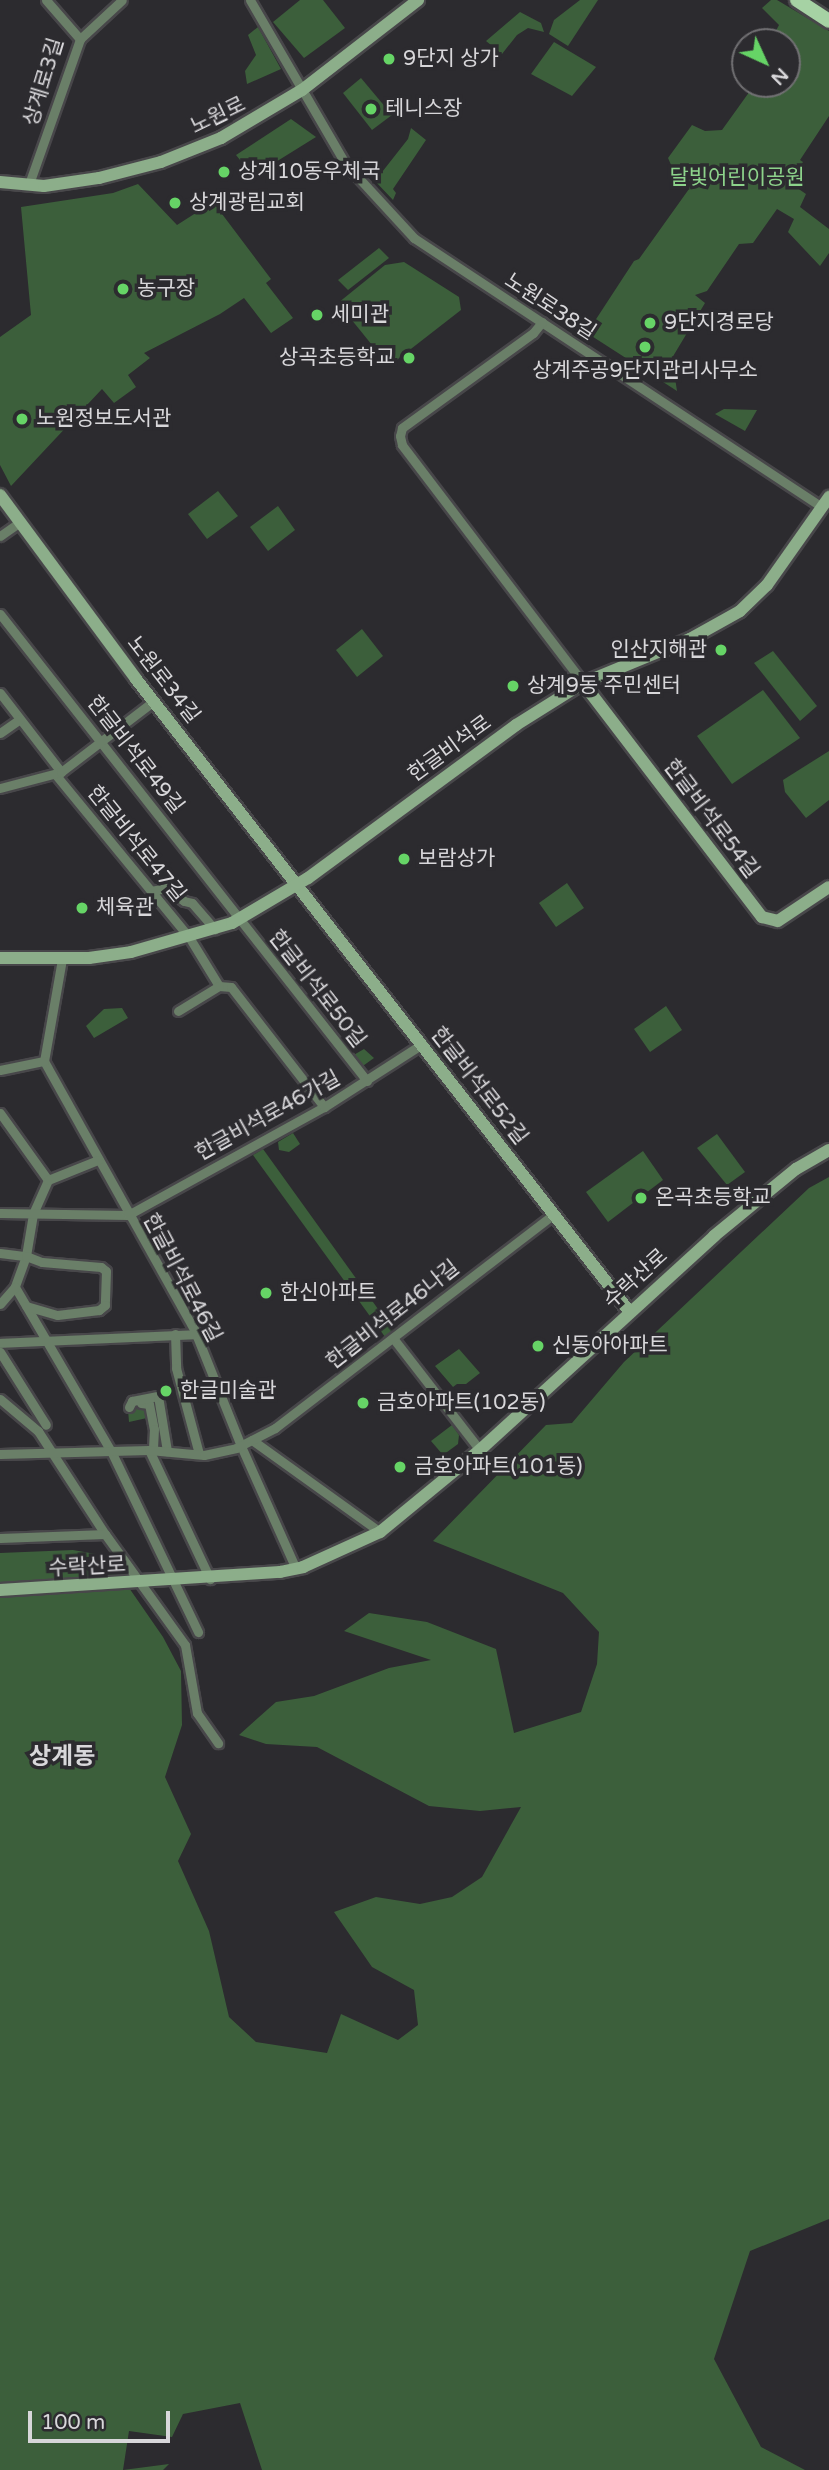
<!DOCTYPE html>
<html>
<head>
<meta charset="utf-8">
<style>
	body { margin:0 }
	#map { position:relative; width:829px; height:2470px; overflow:hidden; background:#2c2b2f; font-family:"Varela Round","Noto Sans KR",sans-serif }
	div>[style] { position:absolute }
	[style*='--x'] { left:calc(var(--x)*1px); top:calc(var(--y)*1px); width:calc(var(--w)*1px); rotate:calc(var(--a)*1deg) }
	.green>* { inset:0; background:#3c5f3b }
	.roads { filter:drop-shadow(2px 0 #48474a) drop-shadow(-2px 0 #48474a) drop-shadow(0 2px #48474a) drop-shadow(0 -2px #48474a) }
	.street>* { height:9px; margin:-4.5px; padding:0 4.5px; transform-origin:4.5px; border-radius:4.5px; background:#6a7f68 }
	.secondary>* { height:12px; margin:-6px; padding:0 6px; transform-origin:6px; border-radius:6px; background:#8cae8a }
	.primary>* { height:14px; margin:-7px; padding:0 7px; transform-origin:7px; border-radius:7px; background:#a6d2a4 }
	.dots>* { width:19px; height:19px; translate:-50% -50%; box-sizing:border-box; border:4px solid #2c2b2f; border-radius:50% }
	span { translate:-50% -50%; white-space:nowrap; text-align:center; line-height:1.15; -webkit-text-stroke:7px #2c2b2f; paint-order:stroke }
	.poi-label { font-size:21px; color:#d8d7da }
	.left { translate:0 -50%; text-align:left }
	.right { translate:-100% -50%; text-align:right }
	.street-label { font-size:21px; color:#d8d7da }
	.park-label { font-size:21px; color:#8dd38b }
	.quarter-label { font-size:24px; color:#d8d7da; font-weight:700 }
	.north { position:absolute; left:731px; top:28px; width:70px; height:70px; box-sizing:border-box; background:#2c2b2f; border:2px solid #717073; border-radius:50%; rotate:135deg; font-size:19px; font-weight:700; line-height:28px; text-align:center; color:#d8d7da }
	.north::after { content:''; display:block; margin:auto; width:24px; height:32px; background:#66d466; clip-path:polygon(50% 0,100% 100%,50% 72%,0 100%) }
	.scale { position:absolute; left:28px; top:2411px; width:142px; height:32px; box-sizing:border-box; border:4px solid #d8d7da; border-top:0; padding-left:9px; font-size:21px; line-height:24px; white-space:nowrap; color:#d8d7da; -webkit-text-stroke:5px #2c2b2f; paint-order:stroke }
</style>
</head>
<body>
<div id="map">
	<div class="green">
		<i style="clip-path:polygon(300px 0,323px 0,345px 28px,304px 58px,273px 22px)"></i>
		<i style="clip-path:polygon(580px 0,598px 0,568px 46px,549px 34px,554px 20px)"></i>
		<i style="clip-path:polygon(771px 0,777px 0,829px 31px,829px 116px,800px 160px,803px 162px,790px 183px,806px 194px,800px 207px,829px 229px,829px 253px,820px 266px,788px 232px,794px 219px,777px 209px,753px 243px,739px 244px,707px 291px,695px 295px,705px 303px,672px 358px,677px 391px,587px 333px,634px 261px,639px 259px,689px 189px,688px 179px,672px 167px,668px 158px,692px 125px,705px 131px,722px 130px,755px 84px,787px 84px,787px 42px,770px 42px,779px 25px,762px 8px)"></i>
		<i style="clip-path:polygon(520px 12px,541px 23px,544px 32px,528px 28px,517px 35px,502px 54px,486px 41px)"></i>
		<i style="clip-path:polygon(258px 27px,281px 69px,247px 84px,245px 71px,256px 55px,248px 35px)"></i>
		<i style="clip-path:polygon(554px 42px,596px 67px,572px 96px,531px 74px)"></i>
		<i style="clip-path:polygon(361px 78px,392px 115px,372px 130px,343px 93px)"></i>
		<i style="clip-path:polygon(291px 119px,316px 137px,253px 176px,236px 155px)"></i>
		<i style="clip-path:polygon(411px 128px,426px 140px,393px 189px,396px 193px,393px 200px,375px 181px,408px 139px)"></i>
		<i style="clip-path:polygon(138px 184px,177px 225px,213px 202px,271px 279px,266px 283px,293px 318px,271px 333px,244px 298px,220px 314px,144px 353px,150px 358px,128px 375px,136px 387px,114px 403px,102px 389px,11px 486px,0 465px,0 337px,31px 315px,21px 207px,113px 193px)"></i>
		<i style="clip-path:polygon(379px 248px,389px 258px,348px 290px,338px 280px)"></i>
		<i style="clip-path:polygon(404px 262px,459px 297px,461px 310px,389px 366px,338px 303px,385px 265px)"></i>
		<i style="clip-path:polygon(724px 409px,757px 410px,745px 431px,715px 414px)"></i>
		<i style="clip-path:polygon(218px 491px,238px 516px,207px 539px,188px 514px)"></i>
		<i style="clip-path:polygon(278px 506px,295px 530px,268px 551px,250px 527px)"></i>
		<i style="clip-path:polygon(362px 629px,383px 656px,357px 677px,336px 650px)"></i>
		<i style="clip-path:polygon(773px 651px,817px 706px,800px 721px,754px 663px)"></i>
		<i style="clip-path:polygon(763px 690px,800px 738px,732px 784px,697px 736px)"></i>
		<i style="clip-path:polygon(829px 751px,829px 800px,806px 818px,785px 792px,783px 780px)"></i>
		<i style="clip-path:polygon(567px 883px,584px 908px,556px 927px,539px 903px)"></i>
		<i style="clip-path:polygon(666px 1006px,682px 1030px,650px 1052px,634px 1029px)"></i>
		<i style="clip-path:polygon(122px 1008px,128px 1018px,94px 1038px,86px 1026px,104px 1009px)"></i>
		<i style="clip-path:polygon(364px 1049px,374px 1058px,360px 1068px,352px 1056px)"></i>
		<i style="clip-path:polygon(293px 1133px,300px 1144px,289px 1152px,279px 1150px,278px 1142px)"></i>
		<i style="clip-path:polygon(717px 1134px,745px 1172px,727px 1185px,697px 1148px)"></i>
		<i style="clip-path:polygon(263px 1149px,396px 1334px,388px 1341px,253px 1155px)"></i>
		<i style="clip-path:polygon(643px 1151px,663px 1180px,608px 1222px,586px 1192px)"></i>
		<i style="clip-path:polygon(829px 1177px,829px 2219px,750px 2251px,714px 2359px,761px 2447px,805px 2470px,262px 2470px,240px 2403px,183px 2414px,172px 2437px,129px 2431px,123px 2470px,169px 2464px,163px 2470px,0 2470px,0 1553px,73px 1550px,107px 1556px,163px 1637px,181px 1671px,182px 1725px,165px 1777px,191px 1834px,178px 1861px,209px 1931px,229px 2017px,256px 2042px,327px 2053px,341px 2014px,398px 2040px,418px 2025px,414px 1990px,372px 1967px,334px 1912px,376px 1897px,420px 1904px,452px 1897px,482px 1877px,521px 1807px,480px 1811px,429px 1806px,317px 1747px,266px 1744px,239px 1735px,276px 1702px,314px 1696px,389px 1668px,431px 1660px,344px 1631px,369px 1613px,427px 1622px,496px 1649px,514px 1733px,581px 1712px,597px 1664px,599px 1632px,563px 1593px,433px 1541px,546px 1425px,572px 1423px,624px 1362px,809px 1188px)"></i>
		<i style="clip-path:polygon(459px 1349px,480px 1373px,466px 1384px,457px 1384px,453px 1387px,435px 1366px)"></i>
		<i style="clip-path:polygon(138px 1407px,145px 1408px,147px 1418px,129px 1422px,128px 1410px)"></i>
		<i style="clip-path:polygon(452px 1425px,459px 1435px,458px 1444px,443px 1455px,431px 1441px)"></i>
	</div>
	<div class="roads">
		<div class="street">
			<i style="--x:46;--y:0;--w:52;--a:48.9"></i>
			<i style="--x:250;--y:0;--w:189;--a:59.8"></i>
			<i style="--x:345;--y:163;--w:102;--a:47.4"></i>
			<i style="--x:414;--y:238;--w:489;--a:33.4"></i>
			<i style="--x:29;--y:184;--w:154;--a:-70.6"></i>
			<i style="--x:80;--y:39;--w:57;--a:-42.9"></i>
			<i style="--x:542;--y:322;--w:14;--a:129"></i>
			<i style="--x:533;--y:333;--w:162;--a:144.1"></i>
			<i style="--x:402;--y:428;--w:8;--a:104"></i>
			<i style="--x:400;--y:436;--w:9;--a:77"></i>
			<i style="--x:402;--y:445;--w:299;--a:52.7"></i>
			<i style="--x:0;--y:536;--w:24;--a:-35"></i>
			<i style="--x:0;--y:614;--w:594;--a:51.84"></i>
			<i style="--x:0;--y:693;--w:100;--a:52.3"></i>
			<i style="--x:0;--y:733;--w:24;--a:-35"></i>
			<i style="--x:55;--y:774;--w:211;--a:50.6"></i>
			<i style="--x:189;--y:937;--w:57;--a:58.5"></i>
			<i style="--x:219;--y:986;--w:12;--a:5"></i>
			<i style="--x:231;--y:987;--w:152;--a:52.2"></i>
			<i style="--x:0;--y:788;--w:63;--a:-14.7"></i>
			<i style="--x:61;--y:772;--w:117;--a:-37.4"></i>
			<i style="--x:151;--y:891;--w:15;--a:-11"></i>
			<i style="--x:166;--y:888;--w:22;--a:36"></i>
			<i style="--x:184;--y:901;--w:8;--a:14"></i>
			<i style="--x:192;--y:903;--w:35;--a:49"></i>
			<i style="--x:62;--y:959;--w:104;--a:100"></i>
			<i style="--x:44;--y:1061;--w:307;--a:60.8"></i>
			<i style="--x:194;--y:1329;--w:126;--a:68.1"></i>
			<i style="--x:241;--y:1446;--w:135;--a:65.9"></i>
			<i style="--x:178;--y:1011;--w:48;--a:-31.4"></i>
			<i style="--x:0;--y:1070;--w:45;--a:-11.6"></i>
			<i style="--x:0;--y:1113;--w:82;--a:54.4"></i>
			<i style="--x:48;--y:1180;--w:37;--a:114"></i>
			<i style="--x:33;--y:1214;--w:43;--a:99.5"></i>
			<i style="--x:26;--y:1256;--w:33;--a:110"></i>
			<i style="--x:15;--y:1287;--w:190;--a:59.7"></i>
			<i style="--x:111;--y:1451;--w:201;--a:64.3"></i>
			<i style="--x:48;--y:1180;--w:54;--a:-21.8"></i>
			<i style="--x:0;--y:1213;--w:128;--a:0.9"></i>
			<i style="--x:128;--y:1215;--w:224;--a:-28.9"></i>
			<i style="--x:324;--y:1107;--w:117;--a:-32.7"></i>
			<i style="--x:0;--y:1253;--w:26;--a:7"></i>
			<i style="--x:26;--y:1256;--w:17;--a:21"></i>
			<i style="--x:42;--y:1262;--w:59;--a:4.8"></i>
			<i style="--x:101;--y:1267;--w:6;--a:39"></i>
			<i style="--x:106;--y:1271;--w:34;--a:92"></i>
			<i style="--x:105;--y:1305;--w:8;--a:140"></i>
			<i style="--x:99;--y:1310;--w:42;--a:173.2"></i>
			<i style="--x:57;--y:1315;--w:32;--a:-164"></i>
			<i style="--x:0;--y:1304;--w:23;--a:-49"></i>
			<i style="--x:175;--y:1334;--w:34;--a:88"></i>
			<i style="--x:176;--y:1368;--w:89;--a:75"></i>
			<i style="--x:393;--y:1338;--w:142;--a:52.2"></i>
			<i style="--x:0;--y:1343;--w:195;--a:-2.6"></i>
			<i style="--x:0;--y:1352;--w:86;--a:57.8"></i>
			<i style="--x:0;--y:1399;--w:50;--a:40.1"></i>
			<i style="--x:38;--y:1431;--w:123;--a:57"></i>
			<i style="--x:105;--y:1534;--w:137;--a:54.2"></i>
			<i style="--x:185;--y:1645;--w:69;--a:80"></i>
			<i style="--x:197;--y:1713;--w:37;--a:55"></i>
			<i style="--x:141;--y:1403;--w:8;--a:7"></i>
			<i style="--x:149;--y:1404;--w:25;--a:79"></i>
			<i style="--x:154;--y:1429;--w:21;--a:93"></i>
			<i style="--x:129;--y:1407;--w:7;--a:-63"></i>
			<i style="--x:132;--y:1401;--w:26;--a:-11"></i>
			<i style="--x:158;--y:1396;--w:56;--a:80.7"></i>
			<i style="--x:252;--y:1440;--w:158;--a:35.7"></i>
			<i style="--x:149;--y:1450;--w:143;--a:64.7"></i>
			<i style="--x:0;--y:1454;--w:149;--a:-1.5"></i>
			<i style="--x:149;--y:1450;--w:55;--a:5.2"></i>
			<i style="--x:204;--y:1455;--w:33;--a:-12"></i>
			<i style="--x:236;--y:1448;--w:44;--a:-27.1"></i>
			<i style="--x:275;--y:1428;--w:352;--a:-37.5"></i>
			<i style="--x:0;--y:1538;--w:105;--a:-2.2"></i>
		</div>
		<div class="secondary">
			<i style="--x:0;--y:182;--w:44;--a:5.2"></i>
			<i style="--x:44;--y:186;--w:56;--a:-8.3"></i>
			<i style="--x:99;--y:178;--w:64;--a:-14.5"></i>
			<i style="--x:161;--y:162;--w:65;--a:-21.8"></i>
			<i style="--x:221;--y:138;--w:94;--a:-30.7"></i>
			<i style="--x:302;--y:90;--w:147;--a:-37.8"></i>
			<i style="--x:0;--y:495;--w:229;--a:53.5"></i>
			<i style="--x:136;--y:679;--w:802;--a:52.04"></i>
			<i style="--x:583;--y:683;--w:295;--a:52.6"></i>
			<i style="--x:762;--y:917;--w:16;--a:14"></i>
			<i style="--x:778;--y:921;--w:61;--a:-33.7"></i>
			<i style="--x:0;--y:958;--w:89;--a:0"></i>
			<i style="--x:89;--y:958;--w:42;--a:-8.1"></i>
			<i style="--x:131;--y:952;--w:105;--a:-16"></i>
			<i style="--x:232;--y:923;--w:88;--a:-30.6"></i>
			<i style="--x:308;--y:878;--w:258;--a:-36.3"></i>
			<i style="--x:516;--y:725;--w:79;--a:-32.1"></i>
			<i style="--x:583;--y:683;--w:116;--a:-22.4"></i>
			<i style="--x:690;--y:639;--w:57;--a:-29.2"></i>
			<i style="--x:740;--y:611;--w:37;--a:-44"></i>
			<i style="--x:767;--y:585;--w:108;--a:-54.8"></i>
			<i style="--x:0;--y:1590;--w:281;--a:-3.7"></i>
			<i style="--x:280;--y:1572;--w:24;--a:-12"></i>
			<i style="--x:303;--y:1567;--w:85;--a:-24.4"></i>
			<i style="--x:380;--y:1532;--w:129;--a:-39.4"></i>
			<i style="--x:480;--y:1450;--w:317;--a:-42.4"></i>
			<i style="--x:714;--y:1236;--w:106;--a:-39.3"></i>
			<i style="--x:796;--y:1169;--w:38;--a:-30"></i>
		</div>
		<div class="primary">
			<i style="--x:797;--y:0;--w:38;--a:33"></i>
		</div>
	</div>
	<div class="dots">
		<i style="left:389px;top:59px;background:#66d466"></i>
		<i style="left:371px;top:109px;background:#66d466"></i>
		<i style="left:224px;top:172px;background:#66d466"></i>
		<i style="left:175px;top:203px;background:#66d466"></i>
		<i style="left:123px;top:289px;background:#66d466"></i>
		<i style="left:317px;top:315px;background:#66d466"></i>
		<i style="left:650px;top:323px;background:#66d466"></i>
		<i style="left:645px;top:347px;background:#66d466"></i>
		<i style="left:409px;top:358px;background:#66d466"></i>
		<i style="left:22px;top:419px;background:#66d466"></i>
		<i style="left:721px;top:650px;background:#66d466"></i>
		<i style="left:513px;top:686px;background:#66d466"></i>
		<i style="left:404px;top:859px;background:#66d466"></i>
		<i style="left:82px;top:908px;background:#66d466"></i>
		<i style="left:641px;top:1198px;background:#66d466"></i>
		<i style="left:266px;top:1293px;background:#66d466"></i>
		<i style="left:538px;top:1346px;background:#66d466"></i>
		<i style="left:166px;top:1391px;background:#66d466"></i>
		<i style="left:363px;top:1403px;background:#66d466"></i>
		<i style="left:400px;top:1467px;background:#66d466"></i>
	</div>
	<div class="poi-label">
		<span class="left" style="left:403px;top:59px">9단지 상가</span>
		<span class="left" style="left:385px;top:109px">테니스장</span>
		<span class="left" style="left:238px;top:172px">상계10동우체국</span>
		<span class="left" style="left:189px;top:203px">상계광림교회</span>
		<span class="left" style="left:137px;top:289px">농구장</span>
		<span class="left" style="left:331px;top:315px">세미관</span>
		<span class="left" style="left:664px;top:323px">9단지경로당</span>
		<span class="right" style="left:395px;top:358px">상곡초등학교</span>
		<span style="left:645px;top:371px">상계주공9단지관리사무소</span>
		<span class="left" style="left:36px;top:419px">노원정보도서관</span>
		<span class="right" style="left:707px;top:650px">인산지해관</span>
		<span class="left" style="left:527px;top:686px">상계9동 주민센터</span>
		<span class="left" style="left:418px;top:859px">보람상가</span>
		<span class="left" style="left:96px;top:908px">체육관</span>
		<span class="left" style="left:655px;top:1198px">온곡초등학교</span>
		<span class="left" style="left:280px;top:1293px">한신아파트</span>
		<span class="left" style="left:552px;top:1346px">신동아아파트</span>
		<span class="left" style="left:180px;top:1391px">한글미술관</span>
		<span class="left" style="left:377px;top:1403px">금호아파트(102동)</span>
		<span class="left" style="left:414px;top:1467px">금호아파트(101동)</span>
	</div>
	<div class="street-label">
		<span style="left:44px;top:82px;rotate:-73deg">상계로3길</span>
		<span style="left:218px;top:116px;rotate:-26deg">노원로</span>
		<span style="left:550px;top:307px;rotate:33deg">노원로38길</span>
		<span style="left:163px;top:680px;rotate:52deg">노원로34길</span>
		<span style="left:450px;top:749px;rotate:-36deg">한글비석로</span>
		<span style="left:135px;top:755px;rotate:52deg">한글비석로49길</span>
		<span style="left:711px;top:819px;rotate:53deg">한글비석로54길</span>
		<span style="left:136px;top:844px;rotate:51deg">한글비석로47길</span>
		<span style="left:317px;top:989px;rotate:52deg">한글비석로50길</span>
		<span style="left:479px;top:1086px;rotate:52deg">한글비석로52길</span>
		<span style="left:268px;top:1116px;rotate:-29deg">한글비석로46가길</span>
		<span style="left:182px;top:1278px;rotate:62deg">한글비석로46길</span>
		<span style="left:636px;top:1279px;rotate:-42deg">수락산로</span>
		<span style="left:393px;top:1315px;rotate:-38deg">한글비석로46나길</span>
		<span style="left:87px;top:1567px;rotate:-3deg">수락산로</span>
	</div>
	<div class="park-label">
		<span style="left:737px;top:178px">달빛어린이공원</span>
	</div>
	<div class="quarter-label">
		<span style="left:62px;top:1757px">상계동</span>
	</div>
	<div class="north">N</div>
	<div class="scale">100 m</div>
</div>
</body>
</html>
